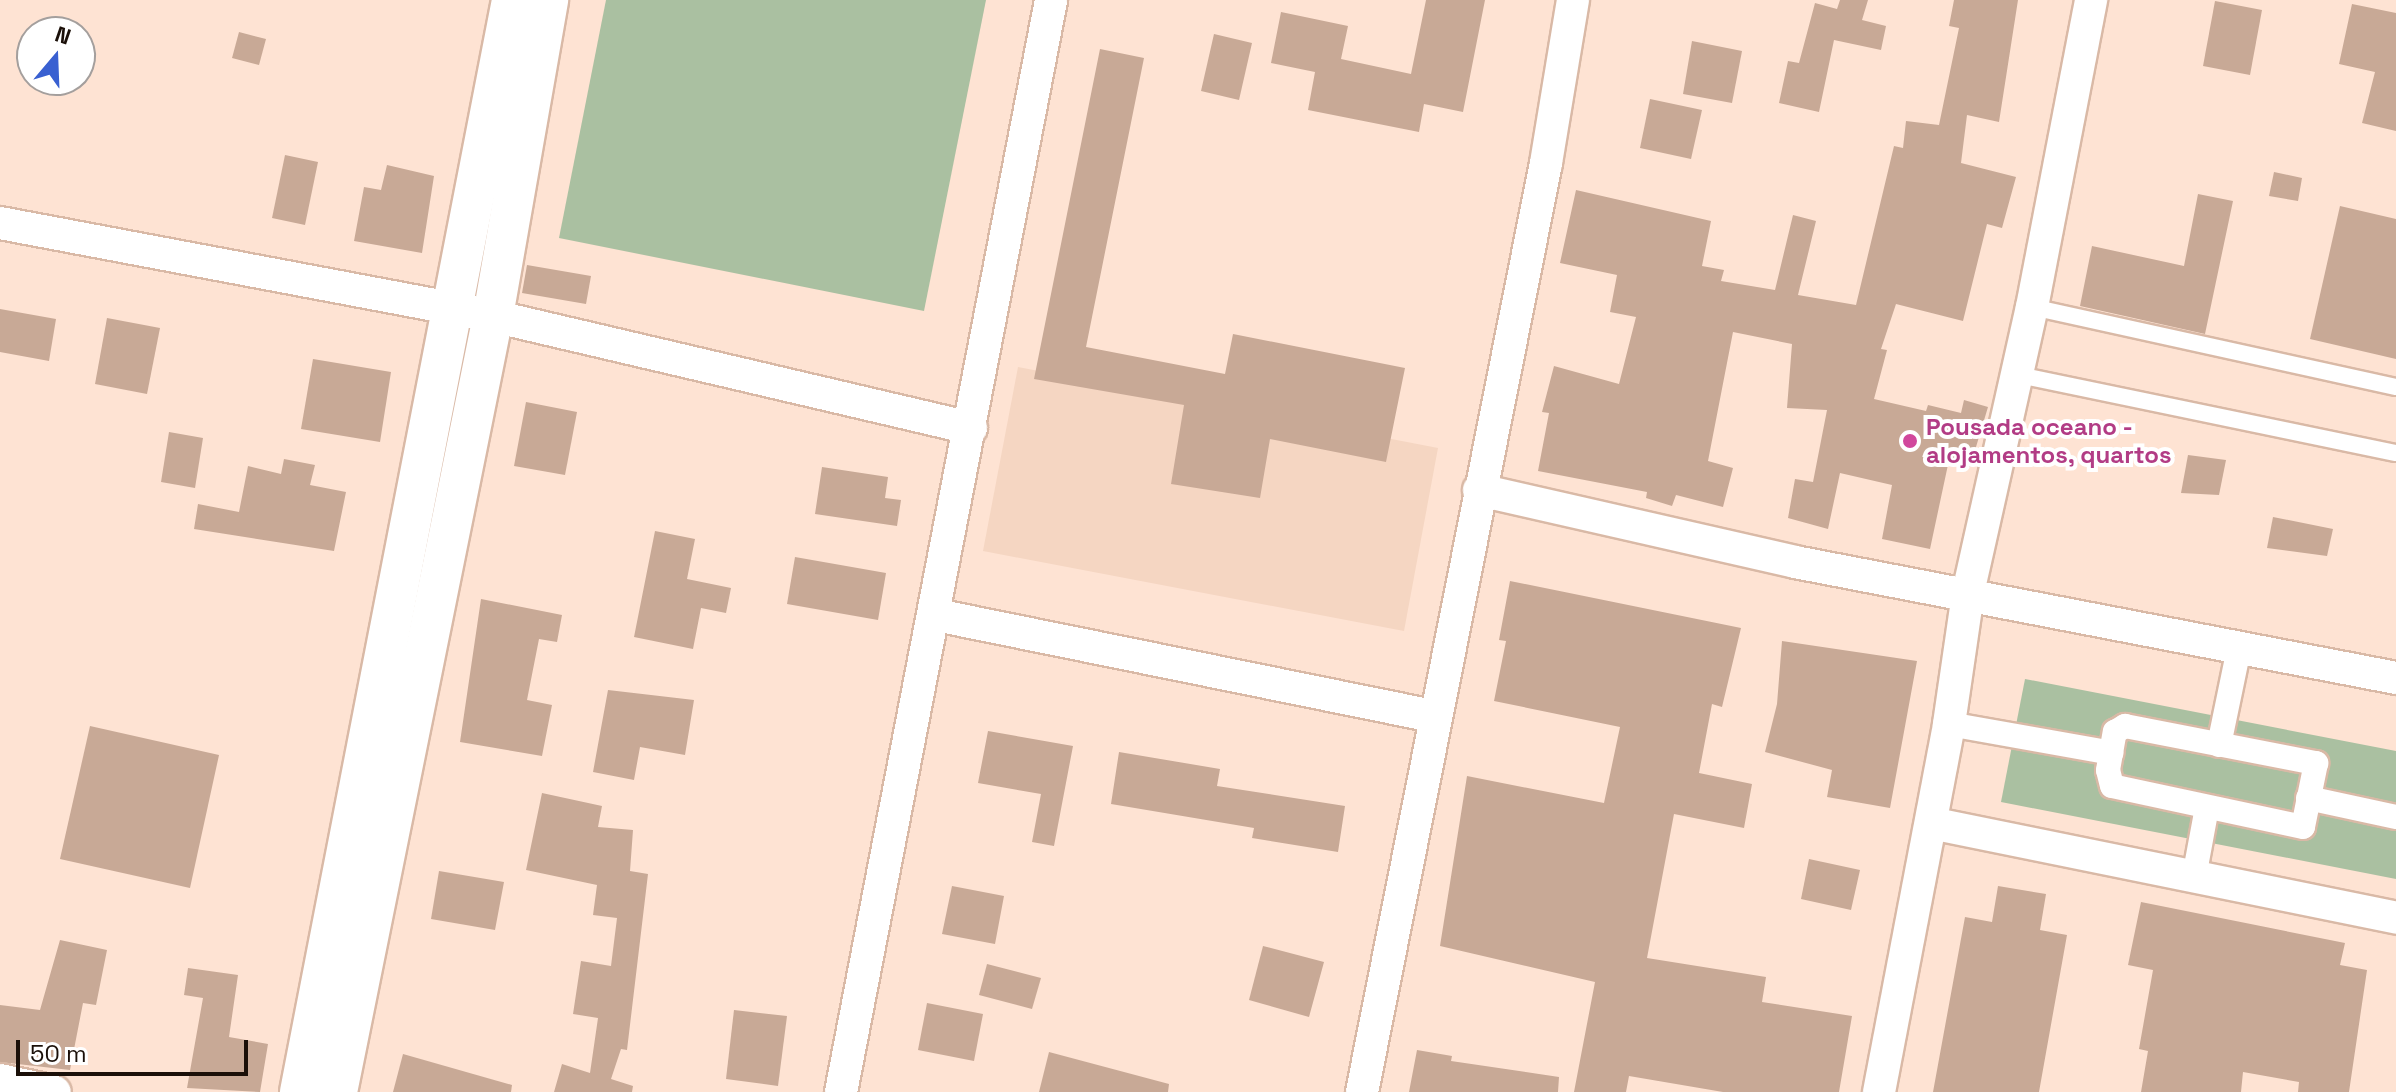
<!DOCTYPE html>
<html>
<head>
<meta charset="utf-8">
<style>
	body { margin:0 }
	#map { position:relative; width:2396px; height:1092px; overflow:hidden; background:#fee3d3; font-family:"Space Grotesk",sans-serif }
	div>[style] { position:absolute }
	[style*='--x'] { left:calc(var(--x)*1px); top:calc(var(--y)*1px); width:calc(var(--w)*1px); rotate:calc(var(--a)*1deg) }
	.built>* { inset:0; background:#f5d6c2 }
	.green>* { inset:0; background:#aac0a1 }
	.building>* { inset:0; background:#c8a996 }
	.roads { filter:drop-shadow(2px 0 #d9b9a6) drop-shadow(-2px 0 #d9b9a6) drop-shadow(0 2px #d9b9a6) drop-shadow(0 -2px #d9b9a6) }
	.service>* { height:16px; margin:-8px; padding:0 8px; transform-origin:8px; border-radius:8px; background:#fff }
	.pedestrian>* { height:24px; margin:-12px; padding:0 12px; transform-origin:12px; border-radius:12px; background:#fff }
	.minor>* { height:32px; margin:-16px; padding:0 16px; transform-origin:16px; border-radius:16px; background:#fff }
	.tertiary>* { height:40px; margin:-20px; padding:0 20px; transform-origin:20px; border-radius:20px; background:#fff }
	.dots>* { width:22px; height:22px; translate:-50% -50%; box-sizing:border-box; border:4px solid #fff; border-radius:50% }
	span { translate:-50% -50%; white-space:nowrap; text-align:center; line-height:1.15; -webkit-text-stroke:8px #fff; paint-order:stroke }
	.hotel-label { font-size:24px; color:#b23c85; font-weight:700 }
	.left { translate:0 -50%; text-align:left }
	.north { position:absolute; left:16px; top:16px; width:80px; height:80px; box-sizing:border-box; background:#fff; border:2px solid #a49f9d; border-radius:50%; rotate:19deg; font-size:22px; font-weight:700; line-height:32px; text-align:center; color:#1b1009 }
	.north::after { content:''; display:block; margin:auto; width:28px; height:36px; background:#3960d1; clip-path:polygon(50% 0,100% 100%,50% 72%,0 100%) }
	.scale { position:absolute; left:16px; top:1040px; width:232px; height:36px; box-sizing:border-box; border:4px solid #1b1009; border-top:0; padding-left:10px; font-size:24px; line-height:28px; white-space:nowrap; color:#1b1009; -webkit-text-stroke:6px #fff; paint-order:stroke }
</style>
</head>
<body>
<div id="map">
	<div class="built">
		<i style="clip-path:polygon(1018px 367px,1438px 448px,1404px 631px,983px 551px)"></i>
	</div>
	<div class="green">
		<i style="clip-path:polygon(606px 0,986px 0,924px 311px,559px 238px)"></i>
		<i style="clip-path:polygon(2025px 679px,2396px 751px,2396px 879px,2001px 802px)"></i>
	</div>
	<div class="building">
		<i style="clip-path:polygon(1426px 0,1485px 0,1463px 112px,1424px 104px,1419px 132px,1308px 110px,1315px 72px,1271px 63px,1281px 12px,1348px 26px,1341px 59px,1411px 74px)"></i>
		<i style="clip-path:polygon(1840px 0,1868px 0,1862px 20px,1886px 26px,1881px 50px,1834px 40px,1819px 112px,1779px 103px,1788px 61px,1799px 63px,1815px 3px,1837px 9px)"></i>
		<i style="clip-path:polygon(1954px 0,2018px 0,1999px 122px,1967px 115px,1961px 163px,2016px 177px,2002px 228px,1987px 224px,1963px 321px,1896px 304px,1881px 349px,1887px 350px,1874px 399px,1926px 411px,1928px 405px,1961px 413px,1964px 400px,1988px 407px,1970px 467px,1949px 460px,1930px 549px,1882px 539px,1892px 485px,1840px 473px,1828px 529px,1788px 518px,1795px 479px,1813px 482px,1827px 410px,1787px 408px,1792px 344px,1733px 332px,1708px 461px,1733px 468px,1723px 507px,1676px 495px,1672px 506px,1646px 498px,1647px 492px,1538px 471px,1549px 413px,1542px 412px,1554px 366px,1619px 384px,1636px 317px,1610px 312px,1617px 275px,1560px 263px,1576px 190px,1711px 221px,1702px 266px,1724px 270px,1721px 281px,1775px 290px,1793px 215px,1816px 221px,1798px 295px,1856px 305px,1894px 146px,1903px 148px,1906px 121px,1939px 125px,1959px 28px,1949px 26px)"></i>
		<i style="clip-path:polygon(2215px 1px,2262px 10px,2250px 75px,2203px 66px)"></i>
		<i style="clip-path:polygon(2352px 4px,2396px 13px,2396px 131px,2362px 123px,2375px 72px,2339px 64px)"></i>
		<i style="clip-path:polygon(239px 32px,266px 39px,259px 65px,232px 58px)"></i>
		<i style="clip-path:polygon(1214px 34px,1252px 43px,1239px 100px,1201px 91px)"></i>
		<i style="clip-path:polygon(1692px 41px,1742px 51px,1732px 103px,1683px 94px)"></i>
		<i style="clip-path:polygon(1100px 49px,1144px 58px,1086px 347px,1225px 374px,1233px 334px,1405px 368px,1386px 462px,1270px 439px,1260px 498px,1171px 484px,1184px 405px,1034px 379px)"></i>
		<i style="clip-path:polygon(1650px 99px,1702px 110px,1691px 159px,1640px 148px)"></i>
		<i style="clip-path:polygon(285px 155px,318px 162px,305px 225px,272px 218px)"></i>
		<i style="clip-path:polygon(387px 165px,434px 176px,422px 253px,354px 241px,364px 187px,381px 190px)"></i>
		<i style="clip-path:polygon(2274px 172px,2302px 178px,2298px 201px,2269px 196px)"></i>
		<i style="clip-path:polygon(2198px 194px,2233px 201px,2205px 334px,2080px 306px,2092px 246px,2184px 266px)"></i>
		<i style="clip-path:polygon(2340px 206px,2396px 219px,2396px 359px,2310px 339px)"></i>
		<i style="clip-path:polygon(527px 265px,591px 276px,586px 304px,522px 293px)"></i>
		<i style="clip-path:polygon(0 309px,56px 319px,49px 361px,0 352px)"></i>
		<i style="clip-path:polygon(107px 318px,160px 328px,147px 394px,95px 384px)"></i>
		<i style="clip-path:polygon(313px 359px,391px 372px,380px 442px,301px 429px)"></i>
		<i style="clip-path:polygon(526px 402px,577px 412px,565px 475px,514px 466px)"></i>
		<i style="clip-path:polygon(169px 432px,203px 438px,195px 488px,161px 482px)"></i>
		<i style="clip-path:polygon(2188px 455px,2226px 460px,2219px 495px,2181px 493px)"></i>
		<i style="clip-path:polygon(284px 459px,315px 465px,310px 485px,346px 492px,334px 551px,194px 529px,198px 504px,239px 512px,248px 466px,281px 474px)"></i>
		<i style="clip-path:polygon(822px 467px,888px 477px,885px 498px,901px 500px,897px 526px,815px 514px)"></i>
		<i style="clip-path:polygon(2273px 517px,2333px 529px,2327px 556px,2267px 548px)"></i>
		<i style="clip-path:polygon(655px 531px,695px 539px,687px 579px,731px 588px,726px 613px,701px 608px,693px 649px,634px 637px)"></i>
		<i style="clip-path:polygon(795px 557px,886px 573px,878px 620px,787px 604px)"></i>
		<i style="clip-path:polygon(1510px 581px,1741px 628px,1722px 707px,1712px 704px,1699px 773px,1752px 784px,1744px 828px,1674px 814px,1647px 958px,1766px 977px,1762px 1002px,1852px 1016px,1839px 1092px,1723px 1092px,1629px 1076px,1626px 1092px,1574px 1092px,1595px 982px,1440px 946px,1467px 776px,1604px 803px,1620px 727px,1494px 701px,1506px 641px,1499px 640px)"></i>
		<i style="clip-path:polygon(481px 599px,562px 615px,557px 642px,539px 639px,527px 700px,552px 705px,542px 756px,460px 742px)"></i>
		<i style="clip-path:polygon(1782px 641px,1917px 661px,1890px 808px,1827px 797px,1832px 770px,1765px 752px,1777px 704px)"></i>
		<i style="clip-path:polygon(608px 690px,694px 700px,685px 755px,640px 747px,634px 780px,593px 772px)"></i>
		<i style="clip-path:polygon(90px 726px,219px 755px,190px 888px,60px 859px)"></i>
		<i style="clip-path:polygon(988px 731px,1073px 746px,1054px 846px,1032px 842px,1041px 794px,978px 783px)"></i>
		<i style="clip-path:polygon(1119px 752px,1220px 769px,1217px 786px,1345px 806px,1338px 852px,1252px 838px,1254px 828px,1111px 804px)"></i>
		<i style="clip-path:polygon(542px 793px,602px 806px,598px 827px,633px 830px,630px 871px,648px 874px,627px 1050px,621px 1049px,611px 1079px,633px 1086px,632px 1092px,554px 1092px,562px 1064px,590px 1073px,598px 1018px,573px 1014px,581px 961px,611px 966px,617px 918px,593px 915px,597px 885px,526px 870px)"></i>
		<i style="clip-path:polygon(1809px 859px,1860px 870px,1851px 910px,1801px 899px)"></i>
		<i style="clip-path:polygon(439px 871px,504px 882px,495px 930px,431px 919px)"></i>
		<i style="clip-path:polygon(952px 886px,1004px 896px,995px 944px,942px 934px)"></i>
		<i style="clip-path:polygon(1998px 886px,2046px 894px,2040px 930px,2067px 935px,2039px 1092px,1933px 1092px,1965px 917px,1992px 922px)"></i>
		<i style="clip-path:polygon(2141px 902px,2345px 943px,2340px 965px,2367px 970px,2349px 1092px,2298px 1092px,2299px 1082px,2243px 1072px,2241px 1092px,2141px 1092px,2148px 1051px,2139px 1049px,2153px 970px,2128px 965px)"></i>
		<i style="clip-path:polygon(60px 940px,107px 950px,96px 1005px,83px 1003px,70px 1070px,0 1062px,0 1005px,40px 1010px)"></i>
		<i style="clip-path:polygon(1263px 946px,1324px 962px,1309px 1017px,1249px 1000px)"></i>
		<i style="clip-path:polygon(987px 964px,1041px 978px,1032px 1009px,979px 995px)"></i>
		<i style="clip-path:polygon(188px 968px,238px 975px,229px 1037px,268px 1044px,260px 1092px,187px 1088px,203px 998px,184px 995px)"></i>
		<i style="clip-path:polygon(927px 1003px,983px 1014px,974px 1061px,918px 1050px)"></i>
		<i style="clip-path:polygon(734px 1010px,787px 1016px,778px 1086px,726px 1079px)"></i>
		<i style="clip-path:polygon(1417px 1050px,1452px 1056px,1451px 1061px,1559px 1077px,1558px 1092px,1409px 1092px)"></i>
		<i style="clip-path:polygon(1049px 1052px,1169px 1084px,1168px 1092px,1039px 1092px)"></i>
		<i style="clip-path:polygon(403px 1054px,512px 1085px,511px 1092px,393px 1092px)"></i>
	</div>
	<div class="roads">
		<div class="service">
			<i style="--x:2032;--y:307;--w:373;--a:12.4"></i>
			<i style="--x:2014;--y:374;--w:390;--a:11.7"></i>
		</div>
		<div class="pedestrian">
			<i style="--x:1949;--y:724;--w:165;--a:10.1"></i>
			<i style="--x:2125;--y:726;--w:195;--a:11"></i>
			<i style="--x:2316;--y:763;--w:65;--a:101.5"></i>
			<i style="--x:2303;--y:827;--w:195;--a:-167.9"></i>
			<i style="--x:2112;--y:786;--w:16;--a:-104"></i>
			<i style="--x:2108;--y:770;--w:39;--a:-80"></i>
			<i style="--x:2115;--y:732;--w:12;--a:-31"></i>
			<i style="--x:2219;--y:745;--w:99;--a:-78.3"></i>
			<i style="--x:2308;--y:798;--w:90;--a:12.2"></i>
			<i style="--x:2195;--y:872;--w:66;--a:-79.5"></i>
		</div>
		<div class="minor">
			<i style="--x:0;--y:223;--w:502;--a:10.68"></i>
			<i style="--x:493;--y:316;--w:491;--a:13.2"></i>
			<i style="--x:1479;--y:490;--w:324;--a:12.8"></i>
			<i style="--x:1795;--y:562;--w:612;--a:10.92"></i>
			<i style="--x:936;--y:615;--w:507;--a:11.49"></i>
			<i style="--x:1931;--y:823;--w:475;--a:11.5"></i>
			<i style="--x:0;--y:1080;--w:56;--a:12.3"></i>
			<i style="--x:841;--y:1092;--w:1112;--a:-79.11"></i>
			<i style="--x:1362;--y:1092;--w:947;--a:-78.8"></i>
			<i style="--x:1546;--y:163;--w:165;--a:-80.6"></i>
			<i style="--x:1879;--y:1092;--w:375;--a:-79.2"></i>
			<i style="--x:1949;--y:724;--w:132;--a:-81.7"></i>
			<i style="--x:1968;--y:593;--w:293;--a:-77.4"></i>
			<i style="--x:2032;--y:307;--w:313;--a:-79.1"></i>
		</div>
		<div class="tertiary">
			<i style="--x:300;--y:1092;--w:1112;--a:-79.01"></i>
			<i style="--x:337;--y:1092;--w:792;--a:-78.63"></i>
			<i style="--x:493;--y:316;--w:321;--a:-80.1"></i>
		</div>
	</div>
	<div class="dots">
		<i style="left:1910px;top:441px;background:#d1479c"></i>
	</div>
	<div class="hotel-label">
		<span class="left" style="left:1926px;top:441px">Pousada oceano -<br>alojamentos, quartos</span>
	</div>
	<div class="north">N</div>
	<div class="scale">50 m</div>
</div>
</body>
</html>
